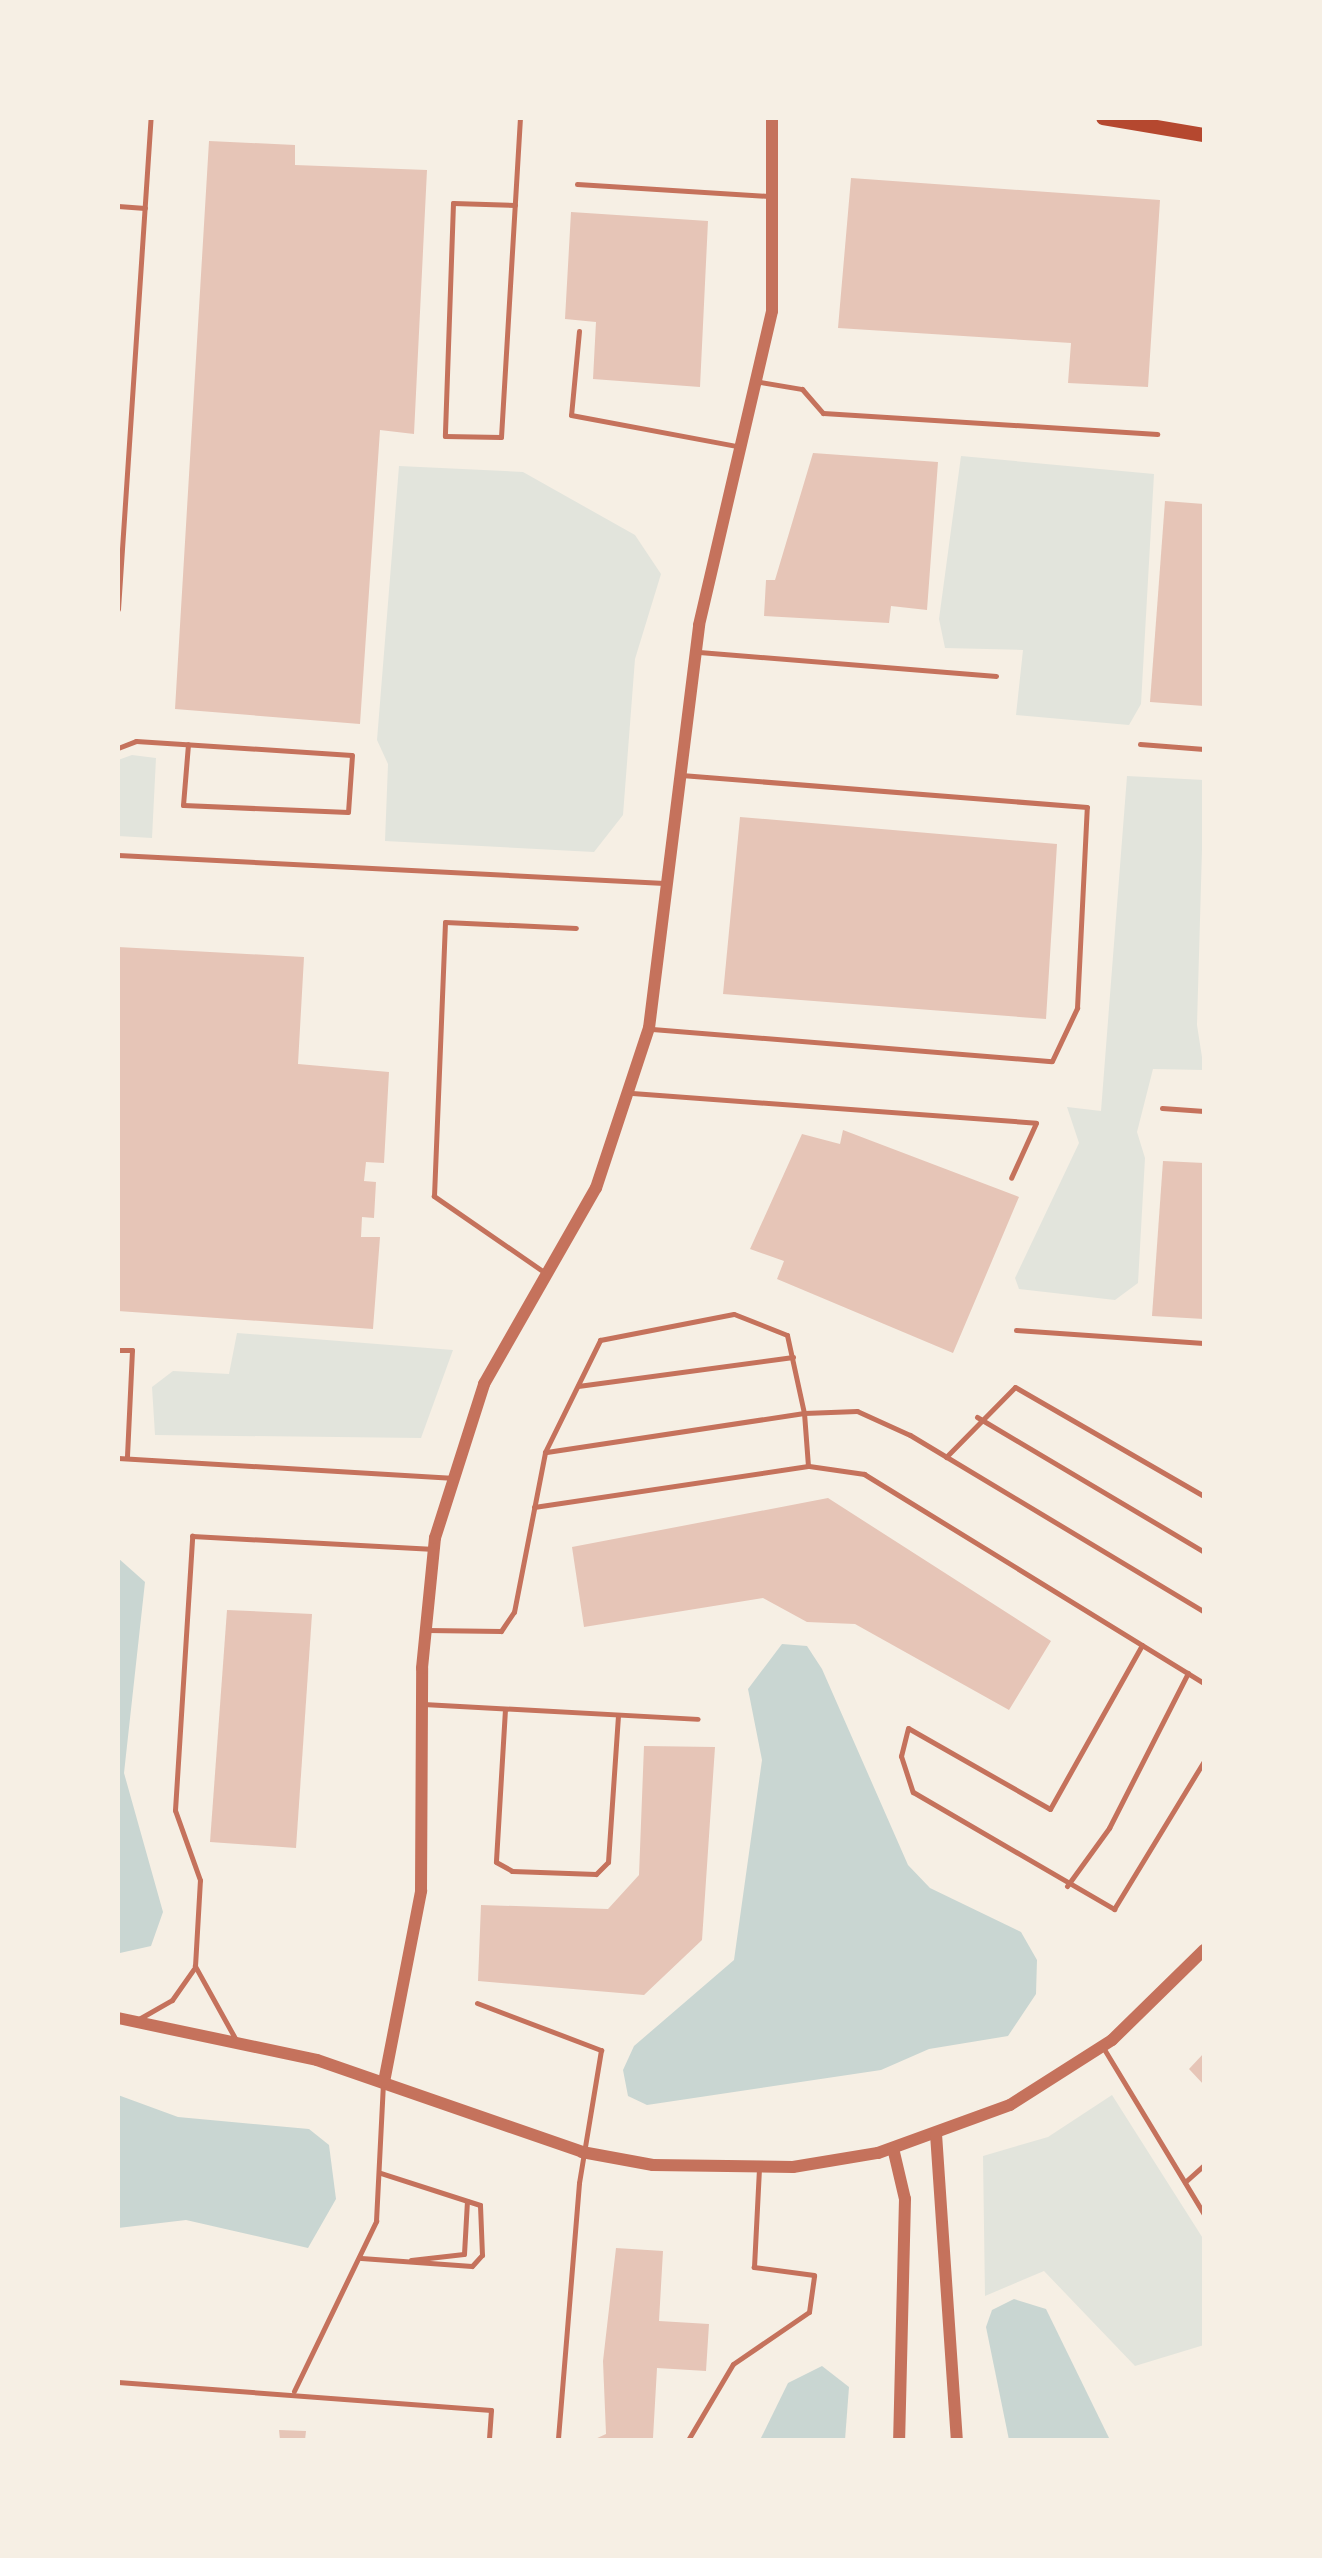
<!DOCTYPE html>
<html>
<head>
<meta charset="utf-8">
<style>
	body { margin:0 }
	#map { position:relative; width:1322px; height:2558px; overflow:hidden; background:#f6efe4; font-family:Cabin,sans-serif }
	div>[style] { position:absolute }
	[style*='--x'] { left:calc(var(--x)*1px); top:calc(var(--y)*1px); width:calc(var(--w)*1px); rotate:calc(var(--a)*1deg) }
	.green>* { inset:0; background:#e2e4dc }
	.water>* { inset:0; background:#c9d6d2 }
	.building>* { inset:0; background:#e6c5b7 }
	.service>* { height:5px; margin:-2.5px; padding:0 2.5px; transform-origin:2.5px; border-radius:2.5px; background:#c5725c }
	.tertiary>* { height:12px; margin:-6px; padding:0 6px; transform-origin:6px; border-radius:6px; background:#c5725c }
	.secondary>* { height:14px; margin:-7px; padding:0 7px; transform-origin:7px; border-radius:7px; background:#b5482f }
	span { translate:-50% -50%; white-space:nowrap; text-align:center; line-height:1.15; -webkit-text-stroke:10px #f6efe4; paint-order:stroke }
	.frame { position:absolute; inset:0; border:120px solid #f6efe4; pointer-events:none }
</style>
</head>
<body>
<div id="map">
	<div class="green">
		<i style="clip-path:polygon(961px 456px,1154px 474px,1141px 704px,1129px 725px,1016px 715px,1023px 650px,945px 648px,939px 619px)"></i>
		<i style="clip-path:polygon(399px 466px,523px 472px,635px 535px,661px 574px,635px 659px,623px 815px,594px 852px,385px 841px,388px 764px,377px 740px)"></i>
		<i style="clip-path:polygon(132px 755px,156px 758px,152px 838px,118px 836px,118px 760px)"></i>
		<i style="clip-path:polygon(1127px 776px,1204px 780px,1197px 1025px,1204px 1070px,1153px 1069px,1137px 1132px,1145px 1158px,1138px 1283px,1115px 1300px,1019px 1289px,1015px 1278px,1079px 1143px,1067px 1107px,1101px 1111px)"></i>
		<i style="clip-path:polygon(237px 1333px,453px 1350px,421px 1438px,155px 1435px,152px 1387px,173px 1371px,229px 1374px)"></i>
		<i style="clip-path:polygon(1112px 2095px,1204px 2240px,1204px 2345px,1135px 2366px,1044px 2271px,985px 2296px,983px 2156px,1048px 2137px)"></i>
	</div>
	<div class="water">
		<i style="clip-path:polygon(118px 1558px,145px 1582px,124px 1773px,163px 1912px,151px 1946px,120px 1953px)"></i>
		<i style="clip-path:polygon(782px 1644px,807px 1646px,822px 1669px,908px 1865px,930px 1888px,1021px 1932px,1037px 1960px,1036px 1994px,1008px 2036px,929px 2049px,881px 2070px,647px 2105px,628px 2096px,623px 2070px,634px 2046px,734px 1960px,762px 1760px,748px 1689px)"></i>
		<i style="clip-path:polygon(118px 2095px,178px 2117px,309px 2129px,329px 2145px,336px 2199px,308px 2248px,186px 2220px,118px 2228px)"></i>
		<i style="clip-path:polygon(1014px 2299px,1046px 2309px,1110px 2440px,1009px 2440px,986px 2327px,992px 2310px)"></i>
		<i style="clip-path:polygon(822px 2366px,849px 2387px,845px 2440px,760px 2440px,788px 2383px)"></i>
	</div>
	<div class="building">
		<i style="clip-path:polygon(209px 141px,295px 145px,295px 165px,427px 170px,414px 434px,380px 430px,360px 724px,175px 709px)"></i>
		<i style="clip-path:polygon(851px 178px,1160px 200px,1148px 387px,1068px 383px,1071px 343px,838px 328px)"></i>
		<i style="clip-path:polygon(571px 212px,708px 221px,700px 387px,593px 379px,596px 322px,565px 319px)"></i>
		<i style="clip-path:polygon(813px 453px,938px 462px,927px 610px,891px 606px,889px 623px,764px 616px,766px 580px,775px 580px)"></i>
		<i style="clip-path:polygon(1165px 501px,1204px 504px,1204px 706px,1150px 702px)"></i>
		<i style="clip-path:polygon(740px 817px,1057px 844px,1046px 1019px,723px 994px)"></i>
		<i style="clip-path:polygon(118px 947px,304px 957px,298px 1064px,389px 1072px,384px 1163px,366px 1162px,364px 1181px,376px 1182px,374px 1218px,362px 1217px,361px 1237px,380px 1237px,373px 1329px,118px 1311px)"></i>
		<i style="clip-path:polygon(843px 1130px,1019px 1197px,953px 1353px,777px 1279px,784px 1261px,750px 1249px,802px 1134px,840px 1144px)"></i>
		<i style="clip-path:polygon(1163px 1161px,1204px 1163px,1204px 1319px,1152px 1316px)"></i>
		<i style="clip-path:polygon(828px 1498px,1051px 1641px,1009px 1710px,855px 1624px,807px 1622px,763px 1598px,584px 1627px,572px 1547px)"></i>
		<i style="clip-path:polygon(227px 1610px,312px 1614px,296px 1848px,210px 1842px)"></i>
		<i style="clip-path:polygon(644px 1746px,715px 1747px,702px 1940px,644px 1995px,478px 1981px,481px 1905px,608px 1909px,639px 1875px)"></i>
		<i style="clip-path:polygon(1204px 2053px,1204px 2085px,1189px 2069px)"></i>
		<i style="clip-path:polygon(616px 2248px,663px 2251px,659px 2321px,709px 2324px,706px 2371px,657px 2368px,653px 2438px,593px 2440px,606px 2434px,603px 2361px)"></i>
		<i style="clip-path:polygon(279px 2430px,306px 2431px,305px 2440px,280px 2440px)"></i>
	</div>
	<div class="service">
		<i style="--x:577;--y:184;--w:192;--a:3.6"></i>
		<i style="--x:515;--y:205;--w:62;--a:-178.2"></i>
		<i style="--x:453;--y:203;--w:233;--a:92"></i>
		<i style="--x:445;--y:436;--w:56;--a:1"></i>
		<i style="--x:501;--y:437;--w:320;--a:-86.6"></i>
		<i style="--x:118;--y:206;--w:27;--a:4"></i>
		<i style="--x:579;--y:331;--w:84;--a:95.4"></i>
		<i style="--x:571;--y:415;--w:169;--a:10.6"></i>
		<i style="--x:760;--y:382;--w:43;--a:9.5"></i>
		<i style="--x:802;--y:389;--w:32;--a:49"></i>
		<i style="--x:823;--y:413;--w:335;--a:3.6"></i>
		<i style="--x:118;--y:609;--w:492;--a:-86.2"></i>
		<i style="--x:699;--y:652;--w:298;--a:4.6"></i>
		<i style="--x:1140;--y:744;--w:64;--a:4.5"></i>
		<i style="--x:118;--y:748;--w:19;--a:-21"></i>
		<i style="--x:136;--y:741;--w:216;--a:3.7"></i>
		<i style="--x:352;--y:755;--w:57;--a:94"></i>
		<i style="--x:348;--y:812;--w:165;--a:-177.6"></i>
		<i style="--x:183;--y:805;--w:61;--a:-85.3"></i>
		<i style="--x:118;--y:855;--w:547;--a:2.94"></i>
		<i style="--x:652;--y:1029;--w:401;--a:4.6"></i>
		<i style="--x:1052;--y:1061;--w:59;--a:-64.7"></i>
		<i style="--x:1077;--y:1008;--w:201;--a:-87.2"></i>
		<i style="--x:1087;--y:807;--w:404;--a:-175.5"></i>
		<i style="--x:632;--y:1093;--w:405;--a:4.2"></i>
		<i style="--x:1036;--y:1123;--w:60;--a:114.4"></i>
		<i style="--x:1162;--y:1108;--w:42;--a:4.1"></i>
		<i style="--x:544;--y:1272;--w:134;--a:-145.4"></i>
		<i style="--x:434;--y:1196;--w:274;--a:-87.7"></i>
		<i style="--x:445;--y:922;--w:131;--a:2.6"></i>
		<i style="--x:1016;--y:1330;--w:188;--a:4"></i>
		<i style="--x:118;--y:1350;--w:14;--a:0"></i>
		<i style="--x:132;--y:1350;--w:108;--a:92.7"></i>
		<i style="--x:578;--y:1386;--w:217;--a:-7.7"></i>
		<i style="--x:977;--y:1417;--w:264;--a:30.7"></i>
		<i style="--x:946;--y:1457;--w:98;--a:-45.4"></i>
		<i style="--x:1015;--y:1387;--w:218;--a:30"></i>
		<i style="--x:118;--y:1458;--w:333;--a:3.4"></i>
		<i style="--x:809;--y:1466;--w:56;--a:8.3"></i>
		<i style="--x:864;--y:1474;--w:399;--a:31.6"></i>
		<i style="--x:534;--y:1507;--w:277;--a:-8.5"></i>
		<i style="--x:808;--y:1466;--w:53;--a:-94.3"></i>
		<i style="--x:804;--y:1413;--w:262;--a:171.4"></i>
		<i style="--x:427;--y:1630;--w:74;--a:0.8"></i>
		<i style="--x:501;--y:1631;--w:23;--a:-56"></i>
		<i style="--x:514;--y:1612;--w:163;--a:-79"></i>
		<i style="--x:545;--y:1452;--w:125;--a:-63.8"></i>
		<i style="--x:600;--y:1340;--w:136;--a:-11"></i>
		<i style="--x:734;--y:1314;--w:57;--a:21.6"></i>
		<i style="--x:787;--y:1335;--w:80;--a:77.7"></i>
		<i style="--x:804;--y:1413;--w:53;--a:-2.2"></i>
		<i style="--x:857;--y:1411;--w:58;--a:24.4"></i>
		<i style="--x:910;--y:1435;--w:343;--a:31"></i>
		<i style="--x:1142;--y:1645;--w:188;--a:119.3"></i>
		<i style="--x:1050;--y:1809;--w:163;--a:-150.3"></i>
		<i style="--x:908;--y:1728;--w:29;--a:104"></i>
		<i style="--x:901;--y:1756;--w:38;--a:72"></i>
		<i style="--x:913;--y:1792;--w:233;--a:30.2"></i>
		<i style="--x:1114;--y:1909;--w:173;--a:-58.7"></i>
		<i style="--x:423;--y:1704;--w:275;--a:3.1"></i>
		<i style="--x:505;--y:1709;--w:153;--a:93.4"></i>
		<i style="--x:496;--y:1862;--w:18;--a:29"></i>
		<i style="--x:512;--y:1871;--w:84;--a:2"></i>
		<i style="--x:596;--y:1874;--w:17;--a:-45"></i>
		<i style="--x:608;--y:1862;--w:147;--a:-86.1"></i>
		<i style="--x:1067;--y:1886;--w:72;--a:-54.1"></i>
		<i style="--x:1109;--y:1828;--w:174;--a:-63"></i>
		<i style="--x:477;--y:2003;--w:133;--a:20.8"></i>
		<i style="--x:601;--y:2050;--w:135;--a:99.4"></i>
		<i style="--x:579;--y:2183;--w:258;--a:94.7"></i>
		<i style="--x:137;--y:2020;--w:40;--a:-29.7"></i>
		<i style="--x:172;--y:2000;--w:38;--a:-55"></i>
		<i style="--x:236;--y:2040;--w:85;--a:-119"></i>
		<i style="--x:195;--y:1966;--w:86;--a:-86.7"></i>
		<i style="--x:200;--y:1880;--w:74;--a:-109.7"></i>
		<i style="--x:175;--y:1810;--w:275;--a:-86.4"></i>
		<i style="--x:192;--y:1536;--w:238;--a:3.1"></i>
		<i style="--x:1104;--y:2049;--w:193;--a:58.8"></i>
		<i style="--x:1185;--y:2182;--w:25;--a:-42"></i>
		<i style="--x:361;--y:2258;--w:111;--a:4.1"></i>
		<i style="--x:472;--y:2266;--w:15;--a:-48"></i>
		<i style="--x:482;--y:2255;--w:50;--a:-92.3"></i>
		<i style="--x:480;--y:2205;--w:104;--a:-162.1"></i>
		<i style="--x:411;--y:2260;--w:53;--a:-6.5"></i>
		<i style="--x:464;--y:2254;--w:53;--a:-86.8"></i>
		<i style="--x:118;--y:2382;--w:374;--a:4.3"></i>
		<i style="--x:491;--y:2410;--w:30;--a:94"></i>
		<i style="--x:294;--y:2391;--w:189;--a:-64.2"></i>
		<i style="--x:376;--y:2221;--w:136;--a:-87.1"></i>
		<i style="--x:688;--y:2440;--w:88;--a:-59.4"></i>
		<i style="--x:733;--y:2364;--w:92;--a:-34.4"></i>
		<i style="--x:809;--y:2312;--w:37;--a:-82"></i>
		<i style="--x:814;--y:2275;--w:61;--a:-172.4"></i>
		<i style="--x:754;--y:2267;--w:98;--a:-87.1"></i>
	</div>
	<div class="tertiary">
		<i style="--x:118;--y:2018;--w:203;--a:11.9"></i>
		<i style="--x:317;--y:2060;--w:281;--a:19.1"></i>
		<i style="--x:582;--y:2152;--w:72;--a:10.4"></i>
		<i style="--x:653;--y:2165;--w:140;--a:0.8"></i>
		<i style="--x:793;--y:2167;--w:86;--a:-9.4"></i>
		<i style="--x:878;--y:2153;--w:140;--a:-20"></i>
		<i style="--x:1010;--y:2105;--w:121;--a:-32.5"></i>
		<i style="--x:1112;--y:2040;--w:129;--a:-44.4"></i>
		<i style="--x:384;--y:2082;--w:195;--a:-79"></i>
		<i style="--x:421;--y:1891;--w:223;--a:-89.7"></i>
		<i style="--x:422;--y:1668;--w:131;--a:-84.3"></i>
		<i style="--x:435;--y:1538;--w:162;--a:-72.3"></i>
		<i style="--x:484;--y:1384;--w:226;--a:-60.3"></i>
		<i style="--x:596;--y:1188;--w:169;--a:-71.7"></i>
		<i style="--x:649;--y:1028;--w:406;--a:-82.9"></i>
		<i style="--x:699;--y:625;--w:322;--a:-76.9"></i>
		<i style="--x:772;--y:311;--w:193;--a:-90"></i>
		<i style="--x:936;--y:2134;--w:307;--a:86.1"></i>
		<i style="--x:893;--y:2148;--w:52;--a:76.8"></i>
		<i style="--x:905;--y:2199;--w:241;--a:91.4"></i>
	</div>
	<div class="secondary">
		<i style="--x:1103;--y:118;--w:102;--a:9.6"></i>
	</div>
	<div class="frame"></div>
</div>
</body>
</html>
